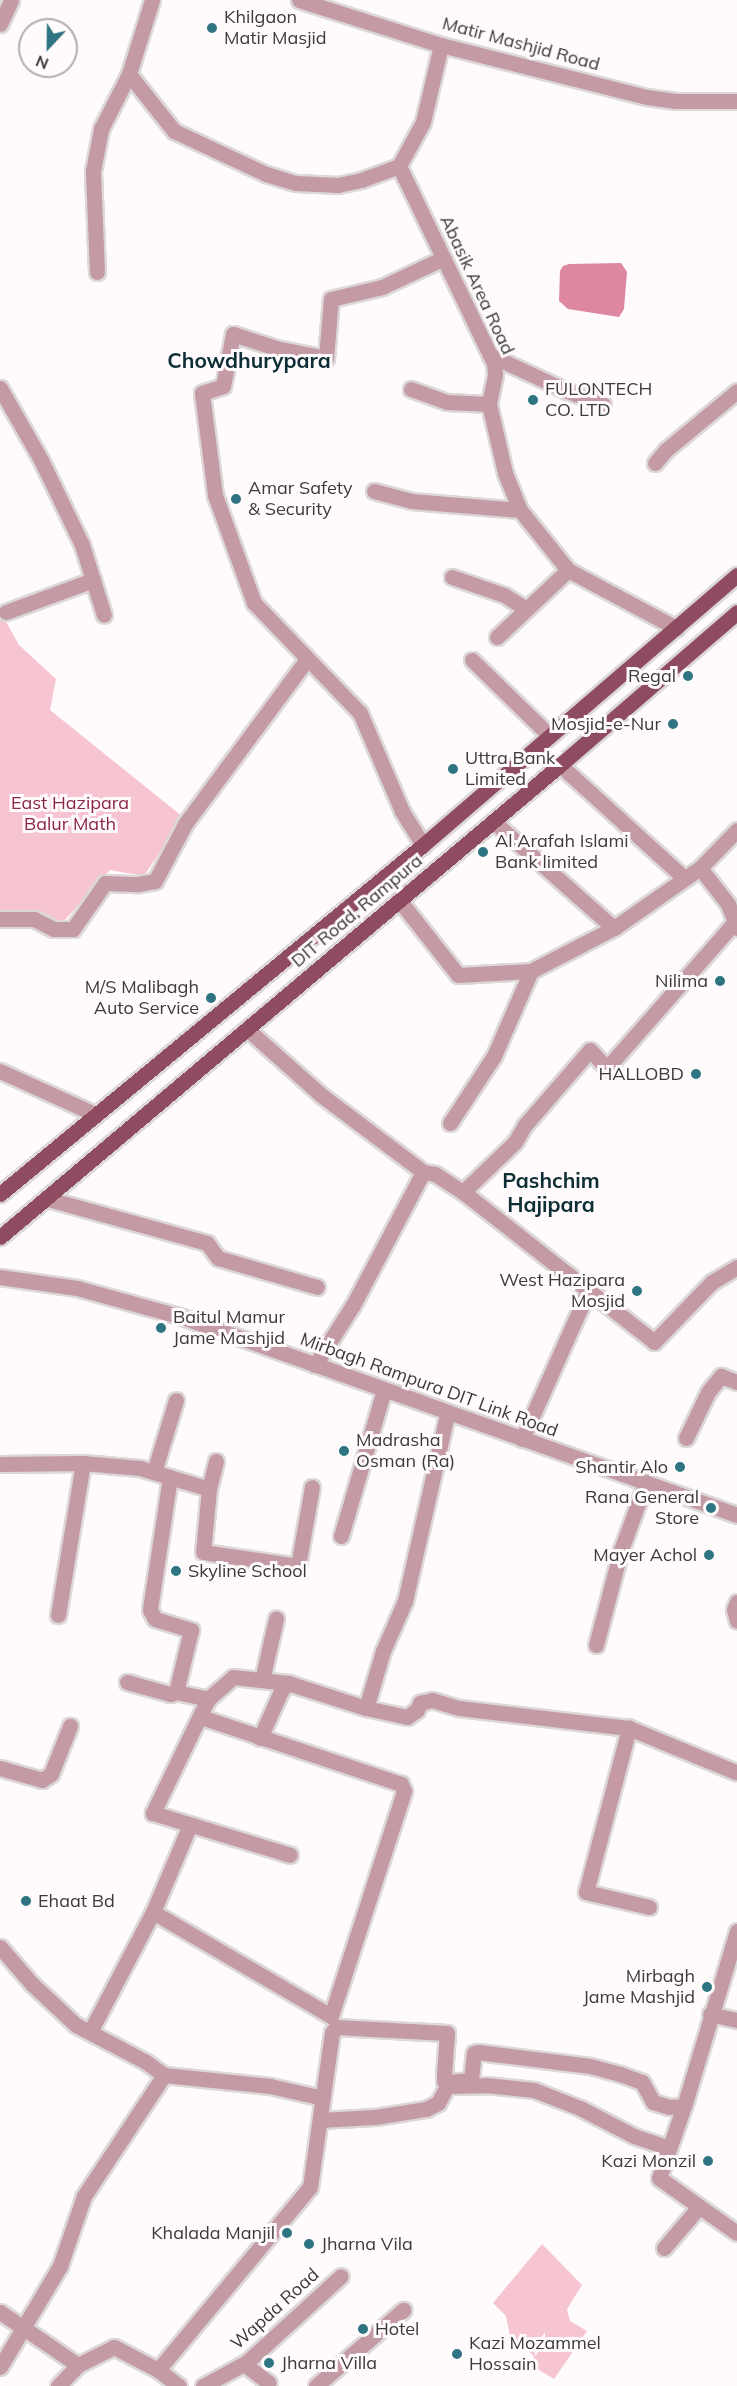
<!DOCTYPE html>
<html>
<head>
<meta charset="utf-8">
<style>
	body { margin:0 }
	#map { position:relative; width:737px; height:2386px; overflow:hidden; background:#fffafb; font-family:Mulish,sans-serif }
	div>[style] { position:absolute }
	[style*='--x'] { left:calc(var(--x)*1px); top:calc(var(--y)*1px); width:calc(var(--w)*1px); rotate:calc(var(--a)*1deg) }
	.green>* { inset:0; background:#f6c5d1 }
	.water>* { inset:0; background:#de87a0 }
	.roads { filter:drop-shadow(2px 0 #dcd7d8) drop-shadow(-2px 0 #dcd7d8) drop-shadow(0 2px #dcd7d8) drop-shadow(0 -2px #dcd7d8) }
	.minor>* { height:15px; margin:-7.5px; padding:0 7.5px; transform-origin:7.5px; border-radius:7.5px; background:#c49ba5 }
	.major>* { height:15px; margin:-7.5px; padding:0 7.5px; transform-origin:7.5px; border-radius:7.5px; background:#8f4b60 }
	.dots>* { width:16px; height:16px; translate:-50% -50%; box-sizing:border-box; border:3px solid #fffafb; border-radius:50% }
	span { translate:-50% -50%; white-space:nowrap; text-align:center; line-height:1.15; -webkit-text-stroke:6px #fffafb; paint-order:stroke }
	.poi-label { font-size:18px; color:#3c3a3a }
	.left { translate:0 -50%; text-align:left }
	.right { translate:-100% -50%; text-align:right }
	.street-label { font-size:18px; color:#3c3a3a }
	.park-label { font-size:18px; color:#8c254c }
	.quarter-label { font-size:21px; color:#0d2e35; font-weight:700 }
	.north { position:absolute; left:18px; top:18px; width:60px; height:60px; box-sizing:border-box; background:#fffafb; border:2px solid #b1adae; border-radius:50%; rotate:202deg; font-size:16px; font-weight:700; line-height:24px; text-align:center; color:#3c3a3a }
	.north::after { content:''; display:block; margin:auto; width:21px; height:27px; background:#2f7482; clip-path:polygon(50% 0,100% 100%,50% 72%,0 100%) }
</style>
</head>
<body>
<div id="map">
	<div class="green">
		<i style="clip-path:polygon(0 611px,19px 645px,56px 679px,50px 710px,183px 817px,144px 876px,110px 870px,57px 929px,0 914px)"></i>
		<i style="clip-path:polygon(542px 2244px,582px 2285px,567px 2309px,570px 2321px,587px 2331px,554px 2379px,531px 2365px,534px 2356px,510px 2336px,506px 2316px,493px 2303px)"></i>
	</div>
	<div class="water">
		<i style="clip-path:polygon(621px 263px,627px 272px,624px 309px,619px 317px,568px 309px,559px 301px,560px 271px,563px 266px,569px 264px)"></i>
	</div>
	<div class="roads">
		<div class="minor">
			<i style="--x:152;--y:0;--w:77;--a:107.3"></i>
			<i style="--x:129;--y:74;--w:73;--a:51.7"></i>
			<i style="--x:174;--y:131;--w:102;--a:25.1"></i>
			<i style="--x:266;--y:174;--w:31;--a:17"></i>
			<i style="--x:296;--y:183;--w:42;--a:2.7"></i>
			<i style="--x:338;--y:185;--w:24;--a:-12"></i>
			<i style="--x:361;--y:180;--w:40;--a:-20.2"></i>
			<i style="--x:399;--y:166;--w:50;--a:-61.4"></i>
			<i style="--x:423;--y:122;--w:79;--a:-76.8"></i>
			<i style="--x:299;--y:0;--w:149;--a:17.6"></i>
			<i style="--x:441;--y:45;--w:212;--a:14.2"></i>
			<i style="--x:647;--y:97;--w:29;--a:8"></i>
			<i style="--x:676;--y:101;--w:61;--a:0"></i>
			<i style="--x:0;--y:24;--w:26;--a:-65"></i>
			<i style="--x:399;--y:166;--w:219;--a:64.3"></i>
			<i style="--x:494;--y:363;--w:12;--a:85"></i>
			<i style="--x:495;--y:375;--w:30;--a:102"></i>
			<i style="--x:489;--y:404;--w:71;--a:76.9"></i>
			<i style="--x:505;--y:473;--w:40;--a:68"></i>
			<i style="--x:520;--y:510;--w:77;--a:51.3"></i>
			<i style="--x:568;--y:570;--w:123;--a:28.2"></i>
			<i style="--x:97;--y:272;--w:101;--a:-92.3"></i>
			<i style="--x:93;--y:171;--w:43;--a:-79.2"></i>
			<i style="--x:101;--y:129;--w:62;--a:-63"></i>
			<i style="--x:490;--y:355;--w:85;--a:25.1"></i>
			<i style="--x:567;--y:391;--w:38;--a:20"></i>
			<i style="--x:0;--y:388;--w:83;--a:60.3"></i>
			<i style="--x:41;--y:460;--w:94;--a:64.2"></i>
			<i style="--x:82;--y:545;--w:73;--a:72.6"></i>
			<i style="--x:411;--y:389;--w:38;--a:20"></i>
			<i style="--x:447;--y:402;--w:42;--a:2.7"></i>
			<i style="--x:655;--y:463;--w:17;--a:-50"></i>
			<i style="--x:666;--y:450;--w:92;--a:-39.7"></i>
			<i style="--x:374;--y:491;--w:38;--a:15"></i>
			<i style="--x:411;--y:501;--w:109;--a:4.7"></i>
			<i style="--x:452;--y:577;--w:55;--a:19.1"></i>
			<i style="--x:504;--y:595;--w:26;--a:32"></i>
			<i style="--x:6;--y:612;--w:93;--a:-20.2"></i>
			<i style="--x:497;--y:637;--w:98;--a:-43.3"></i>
			<i style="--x:472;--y:660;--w:109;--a:44.3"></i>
			<i style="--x:560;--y:765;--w:168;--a:42.3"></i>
			<i style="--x:494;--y:822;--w:160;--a:41.5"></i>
			<i style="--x:423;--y:845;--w:40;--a:-122"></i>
			<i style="--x:402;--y:811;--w:107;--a:-113.2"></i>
			<i style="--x:360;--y:713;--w:153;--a:-133.9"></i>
			<i style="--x:254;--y:603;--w:115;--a:-109.9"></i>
			<i style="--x:215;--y:495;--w:103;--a:-97.3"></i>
			<i style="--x:202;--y:393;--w:22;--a:-18"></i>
			<i style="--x:223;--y:386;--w:53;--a:-79.1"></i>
			<i style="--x:233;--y:334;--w:45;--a:18"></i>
			<i style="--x:276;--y:348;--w:51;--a:11.3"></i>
			<i style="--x:326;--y:358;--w:59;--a:-85.2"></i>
			<i style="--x:331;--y:299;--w:52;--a:-13.2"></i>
			<i style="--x:382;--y:287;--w:68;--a:-25.1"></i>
			<i style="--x:700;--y:868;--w:46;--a:52.1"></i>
			<i style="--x:728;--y:904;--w:26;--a:69"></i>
			<i style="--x:399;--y:900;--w:95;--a:51.8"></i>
			<i style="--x:458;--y:975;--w:73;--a:-3.1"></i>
			<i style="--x:531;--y:971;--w:93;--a:-27.4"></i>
			<i style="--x:614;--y:928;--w:105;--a:-34.9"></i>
			<i style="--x:700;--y:868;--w:53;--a:-45.8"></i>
			<i style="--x:0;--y:919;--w:34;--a:0"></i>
			<i style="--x:34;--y:919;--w:22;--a:27"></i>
			<i style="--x:54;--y:929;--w:19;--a:0"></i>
			<i style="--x:73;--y:929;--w:56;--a:-55.2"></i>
			<i style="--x:105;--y:883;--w:33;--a:2"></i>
			<i style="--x:138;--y:884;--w:17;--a:-10"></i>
			<i style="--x:155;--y:881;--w:64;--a:-62.2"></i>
			<i style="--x:185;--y:824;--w:205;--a:-53.5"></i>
			<i style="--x:247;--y:1029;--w:99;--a:41.7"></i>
			<i style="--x:321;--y:1095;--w:128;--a:37"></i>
			<i style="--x:423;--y:1172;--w:12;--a:9"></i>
			<i style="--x:435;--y:1174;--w:33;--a:33"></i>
			<i style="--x:463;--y:1192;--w:243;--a:38.1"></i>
			<i style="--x:654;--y:1342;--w:83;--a:-46"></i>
			<i style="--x:712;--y:1282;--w:29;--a:-31"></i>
			<i style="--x:0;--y:1071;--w:104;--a:24.4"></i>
			<i style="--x:450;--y:1123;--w:80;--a:-56.7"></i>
			<i style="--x:494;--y:1056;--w:93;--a:-66.5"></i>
			<i style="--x:463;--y:1192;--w:72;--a:-43.9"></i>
			<i style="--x:515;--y:1142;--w:20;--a:-60"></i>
			<i style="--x:525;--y:1125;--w:99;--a:-49.1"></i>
			<i style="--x:590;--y:1050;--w:25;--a:47"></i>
			<i style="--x:607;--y:1068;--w:194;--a:-48.8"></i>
			<i style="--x:48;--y:1199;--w:165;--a:15.5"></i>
			<i style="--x:207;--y:1243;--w:19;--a:54"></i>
			<i style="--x:218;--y:1258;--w:103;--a:16.3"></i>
			<i style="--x:0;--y:1277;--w:78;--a:8.1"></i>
			<i style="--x:77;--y:1288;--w:109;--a:15.4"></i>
			<i style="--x:182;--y:1317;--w:589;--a:19.63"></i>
			<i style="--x:315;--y:1365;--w:71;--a:-57.7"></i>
			<i style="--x:353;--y:1305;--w:150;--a:-62.2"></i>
			<i style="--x:686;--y:1438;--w:51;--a:-64.4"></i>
			<i style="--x:708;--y:1392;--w:21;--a:-51"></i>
			<i style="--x:721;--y:1376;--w:17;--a:21"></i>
			<i style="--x:522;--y:1439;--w:164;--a:-65.9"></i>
			<i style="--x:216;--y:1461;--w:29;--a:104"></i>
			<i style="--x:209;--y:1489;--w:63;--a:95.4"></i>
			<i style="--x:203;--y:1552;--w:96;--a:8.4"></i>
			<i style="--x:298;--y:1566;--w:80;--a:-80"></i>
			<i style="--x:0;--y:1464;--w:83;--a:-0.7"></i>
			<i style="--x:83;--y:1463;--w:57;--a:5"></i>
			<i style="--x:140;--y:1468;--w:72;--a:16.9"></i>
			<i style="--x:154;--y:1472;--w:75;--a:-73"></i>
			<i style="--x:170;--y:1477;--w:134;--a:98.6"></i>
			<i style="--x:150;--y:1610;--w:10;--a:61"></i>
			<i style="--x:155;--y:1619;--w:38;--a:17"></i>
			<i style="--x:191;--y:1630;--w:64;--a:103.6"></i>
			<i style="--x:176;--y:1692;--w:33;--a:12"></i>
			<i style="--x:208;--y:1699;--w:127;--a:115.8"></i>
			<i style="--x:153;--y:1813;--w:143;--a:17"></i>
			<i style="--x:341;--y:1536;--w:152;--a:-73.6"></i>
			<i style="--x:737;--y:1602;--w:8;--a:113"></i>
			<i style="--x:734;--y:1609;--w:12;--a:76"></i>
			<i style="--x:58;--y:1615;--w:154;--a:-80.7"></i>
			<i style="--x:596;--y:1645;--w:98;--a:-75.3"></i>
			<i style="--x:621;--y:1550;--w:72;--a:-69.8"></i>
			<i style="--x:262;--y:1680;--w:63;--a:-77.1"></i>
			<i style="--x:127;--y:1682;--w:45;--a:15.6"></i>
			<i style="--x:170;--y:1694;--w:6;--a:-18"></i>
			<i style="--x:208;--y:1699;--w:33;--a:-41"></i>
			<i style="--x:233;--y:1677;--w:55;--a:6.2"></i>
			<i style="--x:366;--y:1708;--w:42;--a:12.4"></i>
			<i style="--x:407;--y:1717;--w:12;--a:-35"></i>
			<i style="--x:417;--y:1710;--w:8;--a:-67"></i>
			<i style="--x:420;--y:1703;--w:12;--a:-14"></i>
			<i style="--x:432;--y:1700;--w:28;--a:17"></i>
			<i style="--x:459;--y:1708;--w:171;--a:6.7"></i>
			<i style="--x:260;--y:1738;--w:51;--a:-65.9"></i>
			<i style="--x:281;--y:1691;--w:11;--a:-49"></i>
			<i style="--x:288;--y:1683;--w:82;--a:17.8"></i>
			<i style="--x:366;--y:1708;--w:59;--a:-73.4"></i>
			<i style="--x:383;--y:1651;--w:55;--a:-66.3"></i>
			<i style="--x:405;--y:1601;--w:192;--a:-77.3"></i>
			<i style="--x:0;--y:1768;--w:44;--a:15.9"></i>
			<i style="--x:42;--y:1780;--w:11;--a:-34"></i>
			<i style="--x:51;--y:1774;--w:52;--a:-68.4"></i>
			<i style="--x:649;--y:1907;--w:65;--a:-166.6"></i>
			<i style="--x:586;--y:1892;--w:170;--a:-75.3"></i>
			<i style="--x:629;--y:1728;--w:116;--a:22.4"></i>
			<i style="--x:153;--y:1912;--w:206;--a:30.3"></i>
			<i style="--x:331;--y:2016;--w:237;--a:-72"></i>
			<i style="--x:404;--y:1791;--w:8;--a:-113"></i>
			<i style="--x:401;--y:1784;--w:211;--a:-161.5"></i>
			<i style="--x:737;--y:1931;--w:183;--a:106.8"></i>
			<i style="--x:684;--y:2106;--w:76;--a:109.1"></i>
			<i style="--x:659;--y:2178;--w:95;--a:35.2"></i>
			<i style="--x:0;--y:1947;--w:49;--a:49.1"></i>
			<i style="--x:32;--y:1984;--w:60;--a:43"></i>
			<i style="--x:76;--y:2025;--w:79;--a:27.9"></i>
			<i style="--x:146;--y:2062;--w:22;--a:36"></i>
			<i style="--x:164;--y:2075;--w:107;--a:5.9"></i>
			<i style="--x:270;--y:2086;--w:54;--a:12.8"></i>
			<i style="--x:710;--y:2014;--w:28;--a:13"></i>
			<i style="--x:90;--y:2032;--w:136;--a:-62.3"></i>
			<i style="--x:153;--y:1912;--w:95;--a:-67"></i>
			<i style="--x:320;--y:2120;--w:55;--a:-3.1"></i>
			<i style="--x:375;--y:2117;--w:52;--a:-8.9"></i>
			<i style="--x:426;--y:2109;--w:13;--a:-27"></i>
			<i style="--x:438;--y:2103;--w:19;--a:-62"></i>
			<i style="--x:447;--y:2086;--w:39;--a:-1"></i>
			<i style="--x:486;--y:2085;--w:48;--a:5.9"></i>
			<i style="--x:534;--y:2090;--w:49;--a:21.4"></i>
			<i style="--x:580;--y:2108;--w:61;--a:27.4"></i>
			<i style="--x:634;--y:2136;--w:36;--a:19"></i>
			<i style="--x:664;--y:2248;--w:52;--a:-49.6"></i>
			<i style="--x:0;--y:2312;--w:94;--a:34.2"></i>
			<i style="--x:244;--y:2364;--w:31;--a:37"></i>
			<i style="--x:0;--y:2367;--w:117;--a:-59.3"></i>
			<i style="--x:60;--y:2266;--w:74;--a:-71.1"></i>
			<i style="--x:84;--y:2196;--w:145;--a:-56.5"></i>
			<i style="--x:158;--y:2370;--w:238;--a:-50.3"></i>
			<i style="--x:310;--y:2187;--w:156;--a:-81.9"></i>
			<i style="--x:332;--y:2033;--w:7;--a:-56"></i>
			<i style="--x:336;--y:2027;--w:111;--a:3.1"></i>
			<i style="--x:447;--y:2033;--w:42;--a:94.1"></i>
			<i style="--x:444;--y:2075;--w:6;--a:90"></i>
			<i style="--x:444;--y:2081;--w:4;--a:14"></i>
			<i style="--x:448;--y:2082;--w:23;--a:-5"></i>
			<i style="--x:471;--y:2080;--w:27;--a:-84"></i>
			<i style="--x:474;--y:2053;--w:4;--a:-14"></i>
			<i style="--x:478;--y:2052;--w:113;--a:7.1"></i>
			<i style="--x:590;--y:2066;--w:31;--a:15"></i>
			<i style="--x:620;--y:2074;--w:23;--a:20"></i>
			<i style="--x:642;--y:2082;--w:23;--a:61"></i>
			<i style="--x:653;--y:2102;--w:17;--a:17"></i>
			<i style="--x:669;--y:2107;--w:15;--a:-4"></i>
			<i style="--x:58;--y:2386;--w:29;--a:-46"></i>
			<i style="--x:78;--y:2365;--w:40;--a:-26.6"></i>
			<i style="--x:114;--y:2347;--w:50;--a:27.6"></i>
			<i style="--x:158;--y:2370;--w:26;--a:37"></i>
			<i style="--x:203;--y:2386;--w:50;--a:-28.6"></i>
			<i style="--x:247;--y:2362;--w:127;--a:-42.5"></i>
			<i style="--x:316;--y:2386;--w:116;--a:-41.1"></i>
		</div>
		<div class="major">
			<i style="--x:0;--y:1194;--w:548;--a:-39.52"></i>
			<i style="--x:423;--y:845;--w:414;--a:-40.7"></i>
			<i style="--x:0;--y:1237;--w:732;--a:-40.13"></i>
			<i style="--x:560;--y:765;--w:234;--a:-40.8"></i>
		</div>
	</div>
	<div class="dots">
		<i style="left:212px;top:28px;background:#2f7482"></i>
		<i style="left:533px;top:400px;background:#2f7482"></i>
		<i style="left:236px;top:499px;background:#2f7482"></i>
		<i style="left:688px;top:676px;background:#2f7482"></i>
		<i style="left:673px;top:724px;background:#2f7482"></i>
		<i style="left:453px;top:769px;background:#2f7482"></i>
		<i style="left:483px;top:852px;background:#2f7482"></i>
		<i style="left:720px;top:981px;background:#2f7482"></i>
		<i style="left:211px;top:998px;background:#2f7482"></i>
		<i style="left:696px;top:1074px;background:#2f7482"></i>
		<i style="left:637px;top:1291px;background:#2f7482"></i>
		<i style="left:161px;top:1328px;background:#2f7482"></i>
		<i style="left:344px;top:1451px;background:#2f7482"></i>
		<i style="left:680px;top:1467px;background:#2f7482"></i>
		<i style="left:711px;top:1508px;background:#2f7482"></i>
		<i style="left:709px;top:1555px;background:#2f7482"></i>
		<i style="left:176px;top:1571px;background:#2f7482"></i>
		<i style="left:26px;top:1901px;background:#2f7482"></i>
		<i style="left:707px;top:1987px;background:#2f7482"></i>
		<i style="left:708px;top:2161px;background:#2f7482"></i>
		<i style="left:287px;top:2233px;background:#2f7482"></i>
		<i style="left:309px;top:2244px;background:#2f7482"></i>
		<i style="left:363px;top:2329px;background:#2f7482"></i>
		<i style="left:457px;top:2354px;background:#2f7482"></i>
		<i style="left:269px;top:2363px;background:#2f7482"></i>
	</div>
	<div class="poi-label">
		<span class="left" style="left:224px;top:28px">Khilgaon<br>Matir Masjid</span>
		<span class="left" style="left:545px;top:400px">FULONTECH<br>CO. LTD</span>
		<span class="left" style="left:248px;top:499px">Amar Safety<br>&amp; Security</span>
		<span class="right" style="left:676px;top:676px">Regal</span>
		<span class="right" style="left:661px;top:724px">Mosjid-e-Nur</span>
		<span class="left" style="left:465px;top:769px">Uttra Bank<br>Limited</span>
		<span class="left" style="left:495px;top:852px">Al Arafah Islami<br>Bank limited</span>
		<span class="right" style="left:708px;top:981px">Nilima</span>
		<span class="right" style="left:199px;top:998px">M/S Malibagh<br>Auto Service</span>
		<span class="right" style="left:684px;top:1074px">HALLOBD</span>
		<span class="right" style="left:625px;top:1291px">West Hazipara<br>Mosjid</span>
		<span class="left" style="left:173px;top:1328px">Baitul Mamur<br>Jame Mashjid</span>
		<span class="left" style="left:356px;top:1451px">Madrasha<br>Osman (Ra)</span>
		<span class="right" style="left:668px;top:1467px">Shantir Alo</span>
		<span class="right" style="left:699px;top:1508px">Rana General<br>Store</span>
		<span class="right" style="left:697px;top:1555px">Mayer Achol</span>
		<span class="left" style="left:188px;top:1571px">Skyline School</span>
		<span class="left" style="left:38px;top:1901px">Ehaat Bd</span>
		<span class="right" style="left:695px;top:1987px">Mirbagh<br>Jame Mashjid</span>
		<span class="right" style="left:696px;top:2161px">Kazi Monzil</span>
		<span class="right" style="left:275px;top:2233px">Khalada Manjil</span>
		<span class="left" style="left:321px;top:2244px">Jharna Vila</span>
		<span class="left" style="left:375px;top:2329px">Hotel</span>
		<span class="left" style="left:469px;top:2354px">Kazi Mozammel<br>Hossain</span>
		<span class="left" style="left:281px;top:2363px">Jharna Villa</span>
	</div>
	<div class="street-label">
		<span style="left:521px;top:44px;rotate:15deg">Matir Mashjid Road</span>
		<span style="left:477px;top:285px;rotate:65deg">Abasik Area Road</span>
		<span style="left:357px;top:911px;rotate:-40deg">DIT Road, Rampura</span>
		<span style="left:429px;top:1385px;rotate:20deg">Mirbagh Rampura DIT Link Road</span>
		<span style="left:275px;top:2309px;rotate:-42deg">Wapda Road</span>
	</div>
	<div class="park-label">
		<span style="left:70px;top:814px">East Hazipara<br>Balur Math</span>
	</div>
	<div class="quarter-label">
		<span style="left:249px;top:360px">Chowdhurypara</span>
		<span style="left:551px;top:1192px">Pashchim<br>Hajipara</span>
	</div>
	<div class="north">N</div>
</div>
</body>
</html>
